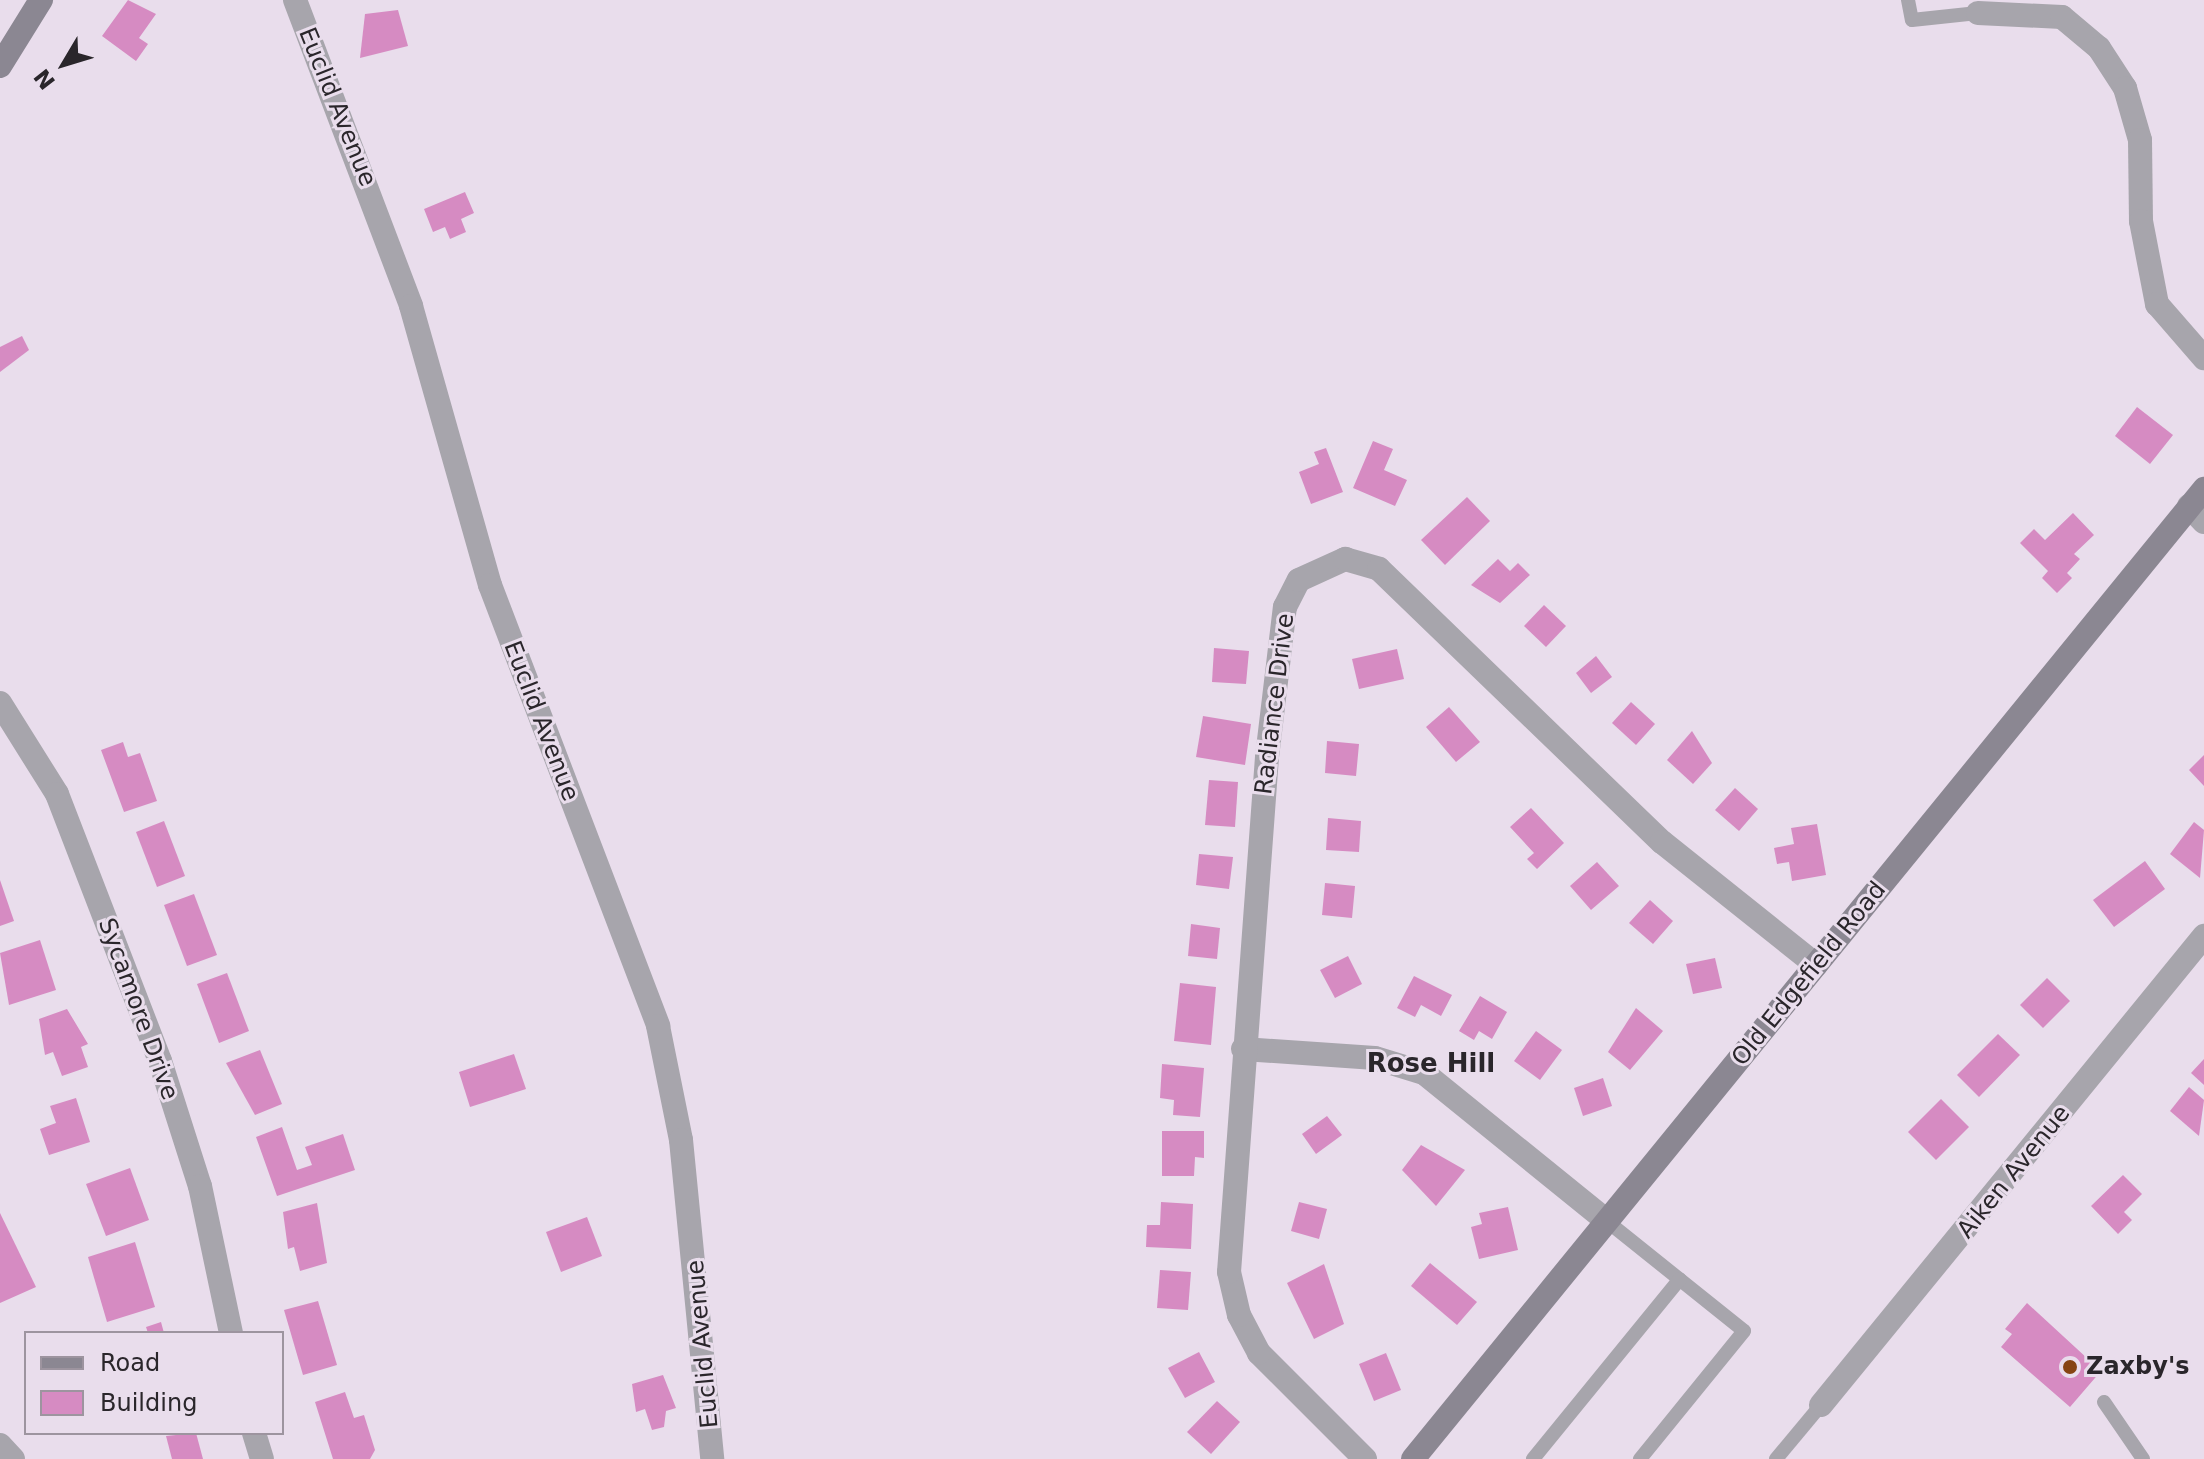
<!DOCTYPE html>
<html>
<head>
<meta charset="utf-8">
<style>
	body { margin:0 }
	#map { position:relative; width:2204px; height:1459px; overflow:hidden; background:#e9ddec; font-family:"DejaVu Sans",sans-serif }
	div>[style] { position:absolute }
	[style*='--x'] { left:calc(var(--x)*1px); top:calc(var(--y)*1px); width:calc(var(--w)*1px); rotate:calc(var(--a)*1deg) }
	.building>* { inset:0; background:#d68bc2 }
	.lane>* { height:14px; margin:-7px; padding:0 7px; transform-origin:7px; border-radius:7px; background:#a7a5ac }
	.street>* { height:24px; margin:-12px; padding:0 12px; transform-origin:12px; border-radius:12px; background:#a7a5ac }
	.secondary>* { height:24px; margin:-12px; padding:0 12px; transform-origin:12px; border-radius:12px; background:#8b8792 }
	.dots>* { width:22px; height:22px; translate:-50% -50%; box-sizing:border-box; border:4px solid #e9ddec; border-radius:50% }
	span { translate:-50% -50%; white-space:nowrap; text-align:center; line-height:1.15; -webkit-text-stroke:6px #e9ddec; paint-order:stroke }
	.street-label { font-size:24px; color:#2a262b }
	.poi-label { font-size:24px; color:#2a262b; font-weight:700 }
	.left { translate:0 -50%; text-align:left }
	.neighbourhood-label { font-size:26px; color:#2a262b; font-weight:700 }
	.legend { position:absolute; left:24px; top:1331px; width:260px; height:104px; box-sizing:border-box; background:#e9ddec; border:2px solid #9d949f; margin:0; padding:10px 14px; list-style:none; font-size:24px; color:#2a262b }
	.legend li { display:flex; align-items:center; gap:16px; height:40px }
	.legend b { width:40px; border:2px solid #9d949f }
	.north { position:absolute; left:24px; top:24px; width:80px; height:80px; -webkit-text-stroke:6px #e9ddec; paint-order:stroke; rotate:232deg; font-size:22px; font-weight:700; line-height:32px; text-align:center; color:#2a262b }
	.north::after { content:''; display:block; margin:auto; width:28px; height:36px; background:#2a262b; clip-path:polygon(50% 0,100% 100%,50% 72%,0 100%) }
</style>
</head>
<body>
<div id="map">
	<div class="building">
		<i style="clip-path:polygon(128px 0,156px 14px,139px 38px,148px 44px,136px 61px,102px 36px)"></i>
		<i style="clip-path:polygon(398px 10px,408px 46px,360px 58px,365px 14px)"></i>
		<i style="clip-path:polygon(465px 192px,474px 213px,461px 219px,466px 232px,450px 239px,445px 227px,433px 232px,424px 209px)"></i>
		<i style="clip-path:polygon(22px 336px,29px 350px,0 372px,0 347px)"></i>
		<i style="clip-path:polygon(2137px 407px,2173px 435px,2150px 464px,2115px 436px)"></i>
		<i style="clip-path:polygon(1373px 441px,1393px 449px,1384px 470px,1407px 480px,1395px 506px,1353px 488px)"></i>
		<i style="clip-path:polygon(1326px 448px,1343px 492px,1311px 504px,1299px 472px,1319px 464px,1314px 452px)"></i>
		<i style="clip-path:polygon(1467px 497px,1490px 521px,1445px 565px,1421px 540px)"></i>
		<i style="clip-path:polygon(2073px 513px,2094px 535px,2074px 554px,2080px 559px,2067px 573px,2072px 578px,2057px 593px,2042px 578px,2048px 571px,2020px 543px,2034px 529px,2045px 540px)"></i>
		<i style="clip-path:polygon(1498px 559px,1510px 571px,1518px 563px,1530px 575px,1500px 603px,1471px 585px)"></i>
		<i style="clip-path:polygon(1544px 605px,1566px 626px,1546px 647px,1524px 626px)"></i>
		<i style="clip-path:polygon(1214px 648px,1249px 651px,1246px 684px,1212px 682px)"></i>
		<i style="clip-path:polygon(1397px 649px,1404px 679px,1359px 689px,1352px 659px)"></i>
		<i style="clip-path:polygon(1596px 656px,1612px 677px,1591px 693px,1576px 673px)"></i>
		<i style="clip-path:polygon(1631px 702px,1655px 724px,1636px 745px,1612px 723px)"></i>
		<i style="clip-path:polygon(1449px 707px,1480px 742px,1456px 762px,1426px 727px)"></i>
		<i style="clip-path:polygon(1203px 716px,1251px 724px,1245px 765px,1196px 757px)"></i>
		<i style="clip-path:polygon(1692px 731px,1712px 763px,1693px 784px,1667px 760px)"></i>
		<i style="clip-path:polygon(1327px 741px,1359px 744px,1356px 776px,1325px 773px)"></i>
		<i style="clip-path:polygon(123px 742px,128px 757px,140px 753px,157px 801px,124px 812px,101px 750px)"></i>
		<i style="clip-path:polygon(2204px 755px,2204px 786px,2189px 770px)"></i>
		<i style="clip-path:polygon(1209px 780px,1238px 782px,1235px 827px,1205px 825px)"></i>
		<i style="clip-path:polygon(1735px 788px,1758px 809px,1739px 831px,1715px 810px)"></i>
		<i style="clip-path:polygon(1531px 808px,1564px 843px,1537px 869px,1527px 859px,1534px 853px,1510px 827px)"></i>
		<i style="clip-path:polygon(1328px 818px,1361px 821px,1359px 852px,1326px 850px)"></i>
		<i style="clip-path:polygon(164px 821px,185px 876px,157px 887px,136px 832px)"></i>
		<i style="clip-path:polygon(2194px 822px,2204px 830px,2200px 878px,2170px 854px)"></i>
		<i style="clip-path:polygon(1817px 824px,1826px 875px,1792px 881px,1789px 862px,1777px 864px,1774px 848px,1794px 844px,1791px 828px)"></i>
		<i style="clip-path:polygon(1199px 854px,1233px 857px,1229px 889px,1196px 885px)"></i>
		<i style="clip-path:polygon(2145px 861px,2165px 889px,2114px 927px,2093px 900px)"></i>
		<i style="clip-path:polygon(1597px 862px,1619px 886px,1591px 910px,1570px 886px)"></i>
		<i style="clip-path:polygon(0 880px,14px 921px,0 926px)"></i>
		<i style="clip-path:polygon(1325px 883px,1355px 886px,1352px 918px,1322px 915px)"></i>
		<i style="clip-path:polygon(194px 894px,217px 955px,187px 966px,164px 905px)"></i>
		<i style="clip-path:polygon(1650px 900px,1673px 921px,1653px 944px,1629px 923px)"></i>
		<i style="clip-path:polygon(1191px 924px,1220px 928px,1217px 959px,1188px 956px)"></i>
		<i style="clip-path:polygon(40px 940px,56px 990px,9px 1005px,0 953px)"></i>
		<i style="clip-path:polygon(1348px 956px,1362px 984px,1335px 998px,1320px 970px)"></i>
		<i style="clip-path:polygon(1715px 958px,1722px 988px,1693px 994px,1686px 964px)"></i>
		<i style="clip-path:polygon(227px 973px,249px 1031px,219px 1043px,197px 984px)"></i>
		<i style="clip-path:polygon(1414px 976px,1452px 995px,1441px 1016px,1421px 1005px,1415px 1017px,1397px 1008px)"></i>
		<i style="clip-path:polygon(2047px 978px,2070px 1001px,2043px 1028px,2020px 1005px)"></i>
		<i style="clip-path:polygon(1180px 983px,1216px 987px,1211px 1045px,1174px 1041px)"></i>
		<i style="clip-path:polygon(1480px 996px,1507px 1012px,1492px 1039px,1479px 1031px,1474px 1040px,1459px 1031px)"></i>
		<i style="clip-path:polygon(1636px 1008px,1663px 1031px,1630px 1070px,1608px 1052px)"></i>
		<i style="clip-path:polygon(67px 1009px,88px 1044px,81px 1047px,88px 1067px,62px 1076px,53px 1052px,45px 1055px,39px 1019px)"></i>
		<i style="clip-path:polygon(1536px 1031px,1562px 1050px,1540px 1080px,1514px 1061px)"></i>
		<i style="clip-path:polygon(1998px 1034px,2020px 1055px,1979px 1097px,1957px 1075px)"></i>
		<i style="clip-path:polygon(260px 1050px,282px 1104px,255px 1115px,226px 1063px)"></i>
		<i style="clip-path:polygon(514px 1054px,526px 1089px,470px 1107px,459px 1072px)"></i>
		<i style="clip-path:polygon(2204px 1059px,2204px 1085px,2191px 1073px)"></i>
		<i style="clip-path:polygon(1162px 1064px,1204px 1068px,1200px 1117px,1173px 1115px,1174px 1100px,1160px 1098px)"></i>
		<i style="clip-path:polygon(1603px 1078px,1612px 1106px,1583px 1116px,1574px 1088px)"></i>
		<i style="clip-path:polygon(2189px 1087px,2204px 1100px,2199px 1136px,2170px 1111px)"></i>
		<i style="clip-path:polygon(76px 1098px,90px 1142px,49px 1155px,40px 1129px,56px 1123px,50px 1106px)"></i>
		<i style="clip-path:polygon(1941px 1099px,1969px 1127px,1936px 1160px,1908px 1132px)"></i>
		<i style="clip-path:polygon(1327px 1116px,1342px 1135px,1316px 1154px,1302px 1134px)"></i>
		<i style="clip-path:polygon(282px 1127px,297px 1170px,312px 1165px,305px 1147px,343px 1134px,355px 1170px,277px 1196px,256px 1137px)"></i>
		<i style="clip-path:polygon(1162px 1131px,1204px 1131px,1204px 1158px,1195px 1157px,1194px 1176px,1162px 1176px)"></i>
		<i style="clip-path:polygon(1421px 1145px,1465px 1170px,1436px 1206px,1402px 1170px)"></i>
		<i style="clip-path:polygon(130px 1168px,149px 1220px,106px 1236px,86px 1184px)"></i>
		<i style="clip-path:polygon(2123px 1175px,2142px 1194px,2124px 1212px,2132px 1220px,2118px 1234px,2091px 1206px)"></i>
		<i style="clip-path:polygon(1161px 1202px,1193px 1204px,1191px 1249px,1146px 1247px,1147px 1225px,1160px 1225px)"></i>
		<i style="clip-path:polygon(1299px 1202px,1327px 1209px,1319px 1239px,1291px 1231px)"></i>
		<i style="clip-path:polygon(317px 1203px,327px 1263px,300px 1271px,294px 1247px,288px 1249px,283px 1212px)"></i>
		<i style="clip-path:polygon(1508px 1207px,1518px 1250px,1479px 1259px,1471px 1227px,1482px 1224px,1479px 1213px)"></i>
		<i style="clip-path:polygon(0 1213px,36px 1287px,0 1303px)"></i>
		<i style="clip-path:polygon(587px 1217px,602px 1256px,561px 1272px,546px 1232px)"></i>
		<i style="clip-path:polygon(135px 1242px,155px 1307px,107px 1322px,88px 1257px)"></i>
		<i style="clip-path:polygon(1430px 1263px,1477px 1302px,1457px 1325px,1411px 1286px)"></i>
		<i style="clip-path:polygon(1324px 1264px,1344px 1324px,1314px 1339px,1287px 1283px)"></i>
		<i style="clip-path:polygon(1160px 1270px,1191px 1272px,1188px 1310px,1157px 1308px)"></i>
		<i style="clip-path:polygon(318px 1301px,337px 1365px,303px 1375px,284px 1310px)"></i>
		<i style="clip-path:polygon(2027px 1303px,2101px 1371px,2070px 1407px,2001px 1347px,2012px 1334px,2005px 1329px)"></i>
		<i style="clip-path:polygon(161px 1322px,164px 1333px,148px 1333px,146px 1327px)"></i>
		<i style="clip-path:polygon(1199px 1352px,1215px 1382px,1185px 1398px,1168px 1368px)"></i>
		<i style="clip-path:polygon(1386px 1353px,1401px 1390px,1374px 1401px,1359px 1364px)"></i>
		<i style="clip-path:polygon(663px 1375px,676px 1408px,666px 1411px,664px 1427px,652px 1430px,645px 1409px,636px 1412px,632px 1384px)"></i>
		<i style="clip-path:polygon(345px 1392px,354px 1418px,364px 1415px,375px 1450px,370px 1459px,333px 1459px,315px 1402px)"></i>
		<i style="clip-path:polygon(1217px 1401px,1240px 1422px,1211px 1454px,1187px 1432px)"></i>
		<i style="clip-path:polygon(196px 1433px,203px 1459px,172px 1459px,166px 1436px)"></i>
	</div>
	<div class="lane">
		<i style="--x:1908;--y:0;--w:20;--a:79"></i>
		<i style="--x:1912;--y:20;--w:66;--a:-6.1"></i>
		<i style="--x:1608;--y:1222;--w:174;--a:38.7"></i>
		<i style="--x:1744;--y:1331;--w:165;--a:129.1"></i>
		<i style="--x:2104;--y:1402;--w:69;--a:55.6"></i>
		<i style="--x:1533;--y:1459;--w:232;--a:-50.8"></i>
		<i style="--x:1776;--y:1459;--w:70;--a:-50.2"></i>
	</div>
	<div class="street">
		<i style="--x:295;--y:0;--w:327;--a:69.2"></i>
		<i style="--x:411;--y:306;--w:290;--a:74.2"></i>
		<i style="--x:490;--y:585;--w:472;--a:69.1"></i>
		<i style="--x:658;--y:1026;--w:116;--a:78.6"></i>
		<i style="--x:681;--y:1140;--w:321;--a:84.4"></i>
		<i style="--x:1978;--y:13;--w:84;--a:2.7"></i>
		<i style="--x:2062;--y:17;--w:48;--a:40"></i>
		<i style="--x:2099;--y:48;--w:48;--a:57"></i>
		<i style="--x:2125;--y:88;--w:54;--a:73.9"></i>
		<i style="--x:2140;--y:140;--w:81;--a:89.3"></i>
		<i style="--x:2141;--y:221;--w:85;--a:79.1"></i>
		<i style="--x:2157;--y:304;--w:72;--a:49"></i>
		<i style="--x:2189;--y:506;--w:22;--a:47"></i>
		<i style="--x:0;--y:703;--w:107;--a:57.9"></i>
		<i style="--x:57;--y:794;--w:286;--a:68.9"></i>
		<i style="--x:160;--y:1061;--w:131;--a:72.3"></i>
		<i style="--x:200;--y:1186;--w:150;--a:78.1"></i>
		<i style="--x:1243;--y:1049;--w:132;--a:3.9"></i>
		<i style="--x:1375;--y:1058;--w:51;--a:17"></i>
		<i style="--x:1424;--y:1073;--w:237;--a:39"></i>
		<i style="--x:1821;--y:1405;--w:606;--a:-50.76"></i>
		<i style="--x:254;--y:1433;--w:27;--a:73"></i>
		<i style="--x:0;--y:1445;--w:19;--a:47"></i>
		<i style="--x:1365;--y:1459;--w:150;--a:-135"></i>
		<i style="--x:1259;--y:1353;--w:43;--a:-117.8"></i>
		<i style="--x:1239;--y:1315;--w:44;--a:-103.1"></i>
		<i style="--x:1229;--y:1272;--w:516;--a:-85.78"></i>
		<i style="--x:1267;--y:757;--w:151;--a:-83.2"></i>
		<i style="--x:1285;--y:607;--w:30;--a:-63"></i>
		<i style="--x:1299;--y:580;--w:51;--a:-24.5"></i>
		<i style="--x:1345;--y:559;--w:35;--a:16"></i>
		<i style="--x:1379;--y:569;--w:393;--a:44"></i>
		<i style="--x:1662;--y:842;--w:197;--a:38.6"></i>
	</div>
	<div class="secondary">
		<i style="--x:0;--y:66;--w:78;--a:-58.2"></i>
		<i style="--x:1413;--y:1459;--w:1252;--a:-50.8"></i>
	</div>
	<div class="dots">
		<i style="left:2070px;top:1367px;background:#864413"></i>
	</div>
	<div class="street-label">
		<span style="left:337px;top:107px;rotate:68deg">Euclid Avenue</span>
		<span style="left:1275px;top:704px;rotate:-83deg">Radiance Drive</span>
		<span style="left:541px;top:721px;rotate:69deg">Euclid Avenue</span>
		<span style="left:1809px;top:974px;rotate:-51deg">Old Edgefield Road</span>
		<span style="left:138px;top:1009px;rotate:70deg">Sycamore Drive</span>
		<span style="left:2014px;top:1172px;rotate:-51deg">Aiken Avenue</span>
		<span style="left:703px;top:1344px;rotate:-95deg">Euclid Avenue</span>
	</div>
	<div class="poi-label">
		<span class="left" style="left:2086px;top:1367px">Zaxby's</span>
	</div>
	<div class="neighbourhood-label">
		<span style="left:1431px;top:1064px">Rose Hill</span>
	</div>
	<ul class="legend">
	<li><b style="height:10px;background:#8b8792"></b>Road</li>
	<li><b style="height:22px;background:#d68bc2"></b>Building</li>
	</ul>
	<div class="north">N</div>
</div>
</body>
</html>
